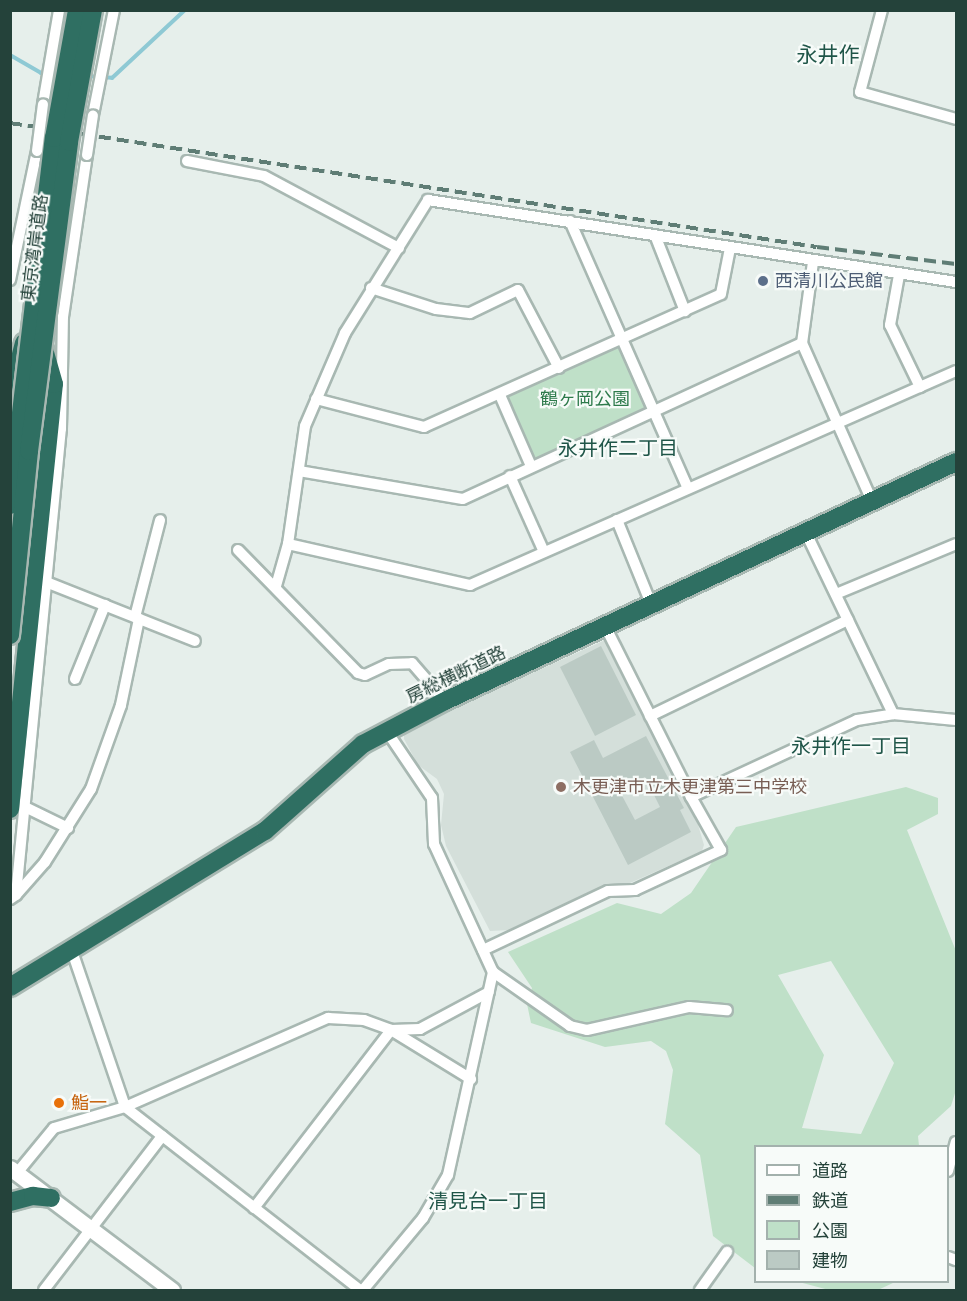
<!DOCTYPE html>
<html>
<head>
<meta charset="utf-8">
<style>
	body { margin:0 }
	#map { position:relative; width:967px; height:1301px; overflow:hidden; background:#e6efeb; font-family:Poppins,"Noto Sans JP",sans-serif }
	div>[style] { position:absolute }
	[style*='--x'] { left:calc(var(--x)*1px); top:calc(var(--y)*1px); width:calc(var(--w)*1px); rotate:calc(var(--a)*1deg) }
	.built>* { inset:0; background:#d4dfda }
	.green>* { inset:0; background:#bfe0c8 }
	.stream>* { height:4px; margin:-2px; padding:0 2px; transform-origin:2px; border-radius:2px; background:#8ec9d4 }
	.building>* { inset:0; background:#bbcac4 }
	.roads { filter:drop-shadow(2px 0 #a8b8b2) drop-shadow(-2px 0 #a8b8b2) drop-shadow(0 2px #a8b8b2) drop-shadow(0 -2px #a8b8b2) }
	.street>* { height:10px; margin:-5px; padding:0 5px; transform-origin:5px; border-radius:5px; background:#fff }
	.secondary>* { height:15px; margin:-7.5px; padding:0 7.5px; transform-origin:7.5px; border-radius:7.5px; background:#fff }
	.highway>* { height:18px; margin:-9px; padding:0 9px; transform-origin:9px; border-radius:9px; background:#2f6f62 }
	.rail>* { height:4px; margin-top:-2px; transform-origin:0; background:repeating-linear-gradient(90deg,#5f7d75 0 12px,transparent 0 18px) }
	.bridges { filter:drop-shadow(2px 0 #a8b8b2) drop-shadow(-2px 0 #a8b8b2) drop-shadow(0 2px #a8b8b2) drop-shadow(0 -2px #a8b8b2) }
	.street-bridge>* { height:10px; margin:-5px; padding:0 5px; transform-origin:5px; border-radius:5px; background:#fff }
	.highway-bridge>* { height:18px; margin:-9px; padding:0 9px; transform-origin:9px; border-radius:9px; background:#2f6f62 }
	.dots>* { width:16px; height:16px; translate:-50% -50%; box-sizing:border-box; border:3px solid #f7fbf9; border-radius:50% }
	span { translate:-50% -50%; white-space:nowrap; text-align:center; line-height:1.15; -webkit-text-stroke:4.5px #f7fbf9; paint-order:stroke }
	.street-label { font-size:18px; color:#24423a }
	.service-label { font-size:18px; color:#4e5e75 }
	.left { translate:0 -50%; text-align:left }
	.park-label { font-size:18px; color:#2d7a4b }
	.education-label { font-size:18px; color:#785e54 }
	.food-label { font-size:18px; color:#c56008 }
	.neighbourhood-label { font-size:20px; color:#1f5548 }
	.quarter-label { font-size:21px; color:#1f5548 }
	.frame { position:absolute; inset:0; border:12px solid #24423a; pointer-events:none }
	.legend { position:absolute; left:754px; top:1145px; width:195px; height:138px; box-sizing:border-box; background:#f7fbf9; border:2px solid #a3b1ad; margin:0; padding:8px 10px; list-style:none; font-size:18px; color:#24423a }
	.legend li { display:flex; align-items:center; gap:12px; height:30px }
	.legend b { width:30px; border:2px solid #a3b1ad }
</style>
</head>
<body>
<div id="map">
	<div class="built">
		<i style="clip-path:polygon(605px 640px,696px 818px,704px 845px,702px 851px,630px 883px,608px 885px,511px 930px,490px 931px,446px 846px,441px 825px,444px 794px,437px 779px,418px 765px,404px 739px,404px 731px)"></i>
	</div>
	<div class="green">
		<i style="clip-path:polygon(622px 339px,654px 410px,531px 466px,500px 395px)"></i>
		<i style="clip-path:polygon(evenodd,906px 787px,938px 798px,938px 814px,907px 830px,956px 951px,956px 1090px,951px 1106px,918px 1136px,919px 1146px,756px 1146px,755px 1268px,713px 1236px,700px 1155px,665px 1124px,673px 1070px,666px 1051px,651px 1041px,605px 1047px,531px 1023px,527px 1004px,532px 988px,508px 952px,617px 903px,661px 914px,691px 893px,736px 827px,906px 787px,831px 961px,894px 1063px,861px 1134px,802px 1128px,824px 1055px,778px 975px,831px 961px)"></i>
		<i style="clip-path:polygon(799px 1282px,895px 1282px,878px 1290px,829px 1290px)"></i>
	</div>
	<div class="stream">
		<i style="--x:10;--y:55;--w:36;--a:30"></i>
		<i style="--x:41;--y:73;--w:20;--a:3"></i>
		<i style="--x:86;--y:76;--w:26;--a:4"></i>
		<i style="--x:112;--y:78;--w:100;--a:-43"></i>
	</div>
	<div class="building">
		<i style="clip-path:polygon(601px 646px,636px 715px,595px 736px,560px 667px)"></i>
		<i style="clip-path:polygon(evenodd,646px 736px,684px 808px,680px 810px,691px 832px,628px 865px,570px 752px,594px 740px,603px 758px,646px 736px,645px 777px,660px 807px,635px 820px,619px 790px,645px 777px)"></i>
	</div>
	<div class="roads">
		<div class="street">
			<i style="--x:882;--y:10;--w:85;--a:105"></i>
			<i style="--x:860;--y:92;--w:100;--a:15.7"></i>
			<i style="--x:43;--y:104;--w:95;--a:-80.3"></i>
			<i style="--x:93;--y:115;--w:107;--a:-78.7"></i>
			<i style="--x:187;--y:161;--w:78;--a:11"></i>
			<i style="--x:264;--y:176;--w:153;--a:28.1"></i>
			<i style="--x:570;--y:221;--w:292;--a:66.2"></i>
			<i style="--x:655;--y:235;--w:82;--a:68.5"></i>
			<i style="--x:813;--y:262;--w:82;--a:97.7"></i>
			<i style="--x:802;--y:343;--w:173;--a:66.1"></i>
			<i style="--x:899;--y:275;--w:51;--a:100.2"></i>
			<i style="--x:890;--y:325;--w:69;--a:64.2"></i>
			<i style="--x:10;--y:280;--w:132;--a:-78.2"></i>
			<i style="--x:371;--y:288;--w:68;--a:17.9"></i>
			<i style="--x:436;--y:309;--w:34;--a:7"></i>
			<i style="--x:470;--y:313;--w:53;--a:-25.6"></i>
			<i style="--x:518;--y:290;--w:88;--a:62.3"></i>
			<i style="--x:500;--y:395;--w:77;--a:66.4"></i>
			<i style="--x:316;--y:399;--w:112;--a:14.5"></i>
			<i style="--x:424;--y:427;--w:325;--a:-24.1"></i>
			<i style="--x:721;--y:294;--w:47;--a:-78.9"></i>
			<i style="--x:299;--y:471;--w:166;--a:9.7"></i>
			<i style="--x:463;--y:499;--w:373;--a:-24.7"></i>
			<i style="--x:510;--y:476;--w:83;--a:65.9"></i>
			<i style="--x:617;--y:520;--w:93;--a:67.9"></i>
			<i style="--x:806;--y:533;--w:201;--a:64.3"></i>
			<i style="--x:288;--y:544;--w:187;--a:12.7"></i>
			<i style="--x:470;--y:585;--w:531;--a:-23.77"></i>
			<i style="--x:238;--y:550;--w:172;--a:45.7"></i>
			<i style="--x:358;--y:673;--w:7;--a:16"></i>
			<i style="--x:365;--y:675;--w:26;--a:-25"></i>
			<i style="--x:389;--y:664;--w:23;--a:-2"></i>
			<i style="--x:412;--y:663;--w:50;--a:49"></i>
			<i style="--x:46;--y:582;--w:160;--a:21.6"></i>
			<i style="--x:276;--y:586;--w:44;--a:-74.1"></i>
			<i style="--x:288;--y:544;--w:119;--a:-81.8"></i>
			<i style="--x:305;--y:426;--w:101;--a:-66.7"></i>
			<i style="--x:345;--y:333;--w:157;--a:-58"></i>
			<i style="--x:428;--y:200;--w:534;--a:8.83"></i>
			<i style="--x:836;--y:594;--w:130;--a:-22.6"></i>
			<i style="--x:135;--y:617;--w:100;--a:-75.5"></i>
			<i style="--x:606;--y:628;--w:189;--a:63.3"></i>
			<i style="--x:691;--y:797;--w:183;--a:-24.9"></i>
			<i style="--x:857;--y:720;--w:36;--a:-9"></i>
			<i style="--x:893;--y:714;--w:63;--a:5.4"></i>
			<i style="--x:75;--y:679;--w:80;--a:-67.9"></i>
			<i style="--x:650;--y:716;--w:220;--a:-25.9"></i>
			<i style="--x:388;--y:733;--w:78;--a:55.9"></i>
			<i style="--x:432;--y:798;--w:46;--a:87.5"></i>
			<i style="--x:434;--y:844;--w:141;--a:65.3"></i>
			<i style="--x:493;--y:972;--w:94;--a:35"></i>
			<i style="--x:570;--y:1026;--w:17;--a:13"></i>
			<i style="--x:587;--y:1030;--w:105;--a:-12.7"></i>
			<i style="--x:689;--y:1007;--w:38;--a:5"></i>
			<i style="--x:25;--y:807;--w:48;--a:26"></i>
			<i style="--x:16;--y:895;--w:44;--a:-48.7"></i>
			<i style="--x:45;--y:862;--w:86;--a:-57.8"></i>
			<i style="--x:91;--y:789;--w:89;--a:-70.3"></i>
			<i style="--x:121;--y:705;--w:88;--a:-78.2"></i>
			<i style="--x:10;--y:899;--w:7;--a:-34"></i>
			<i style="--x:16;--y:895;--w:468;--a:-84.5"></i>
			<i style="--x:61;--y:429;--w:112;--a:-89"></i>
			<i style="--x:63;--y:317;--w:164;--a:-81.6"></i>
			<i style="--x:483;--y:950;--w:138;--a:-25.3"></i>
			<i style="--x:608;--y:891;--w:27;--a:-2"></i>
			<i style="--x:635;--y:890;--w:95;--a:-24.9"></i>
			<i style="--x:721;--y:850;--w:61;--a:-119.5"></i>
			<i style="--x:72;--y:951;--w:165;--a:71.2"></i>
			<i style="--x:125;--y:1107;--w:298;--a:37.9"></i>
			<i style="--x:948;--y:1171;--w:30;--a:-75"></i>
			<i style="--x:17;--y:1173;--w:58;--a:-50.6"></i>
			<i style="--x:54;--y:1128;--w:74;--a:-16.5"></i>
			<i style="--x:125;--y:1107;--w:222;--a:-23.7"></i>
			<i style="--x:328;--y:1018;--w:36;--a:3"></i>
			<i style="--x:364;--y:1020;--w:29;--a:20"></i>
			<i style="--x:391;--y:1030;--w:94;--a:31.5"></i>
			<i style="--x:254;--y:1208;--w:225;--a:-52.4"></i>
			<i style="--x:391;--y:1030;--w:29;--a:-2"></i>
			<i style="--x:420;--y:1029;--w:78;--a:-28.2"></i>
			<i style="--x:948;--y:1257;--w:9;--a:21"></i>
			<i style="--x:44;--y:1290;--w:194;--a:-52.5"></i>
			<i style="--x:363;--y:1290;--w:94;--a:-50.2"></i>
			<i style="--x:423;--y:1218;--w:50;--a:-59.8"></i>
			<i style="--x:448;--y:1175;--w:208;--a:-77.5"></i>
			<i style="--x:700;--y:1290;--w:47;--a:-54.6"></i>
		</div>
		<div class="secondary">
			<i style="--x:10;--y:1168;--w:203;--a:37"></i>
		</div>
		<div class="highway">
			<i style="--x:10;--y:396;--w:55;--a:-75.2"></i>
			<i style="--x:10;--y:809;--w:427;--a:-84.1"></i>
			<i style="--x:54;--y:384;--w:37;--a:-106"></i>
			<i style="--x:10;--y:987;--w:299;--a:-31.5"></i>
			<i style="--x:265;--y:831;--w:131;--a:-41.6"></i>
			<i style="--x:363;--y:744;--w:93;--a:-27.7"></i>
			<i style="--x:445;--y:701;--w:564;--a:-25.07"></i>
			<i style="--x:10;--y:1202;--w:24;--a:-15"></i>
			<i style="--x:33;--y:1196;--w:18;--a:6"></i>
		</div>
	</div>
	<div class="rail">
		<i style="--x:10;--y:123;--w:816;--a:8.74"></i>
		<i style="--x:817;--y:247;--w:140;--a:7"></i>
	</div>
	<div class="bridges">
		<div class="street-bridge">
			<i style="--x:37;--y:151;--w:47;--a:-82.7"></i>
			<i style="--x:87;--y:155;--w:40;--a:-81.5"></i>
		</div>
		<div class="highway-bridge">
			<i style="--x:10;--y:505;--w:370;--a:-83.2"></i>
			<i style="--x:54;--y:138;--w:130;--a:-79.8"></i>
			<i style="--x:10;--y:635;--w:185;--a:-84.1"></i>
			<i style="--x:29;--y:451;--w:312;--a:-82.6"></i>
			<i style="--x:69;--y:142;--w:134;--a:-79.7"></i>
		</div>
	</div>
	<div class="dots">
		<i style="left:763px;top:281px;background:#5c6f8a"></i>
		<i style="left:561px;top:787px;background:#8d6e63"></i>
		<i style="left:59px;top:1103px;background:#e8710a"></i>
	</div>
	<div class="street-label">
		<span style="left:35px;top:248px;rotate:-83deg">東京湾岸道路</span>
		<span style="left:456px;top:675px;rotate:-26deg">房総横断道路</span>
	</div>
	<div class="service-label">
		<span class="left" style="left:775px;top:281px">西清川公民館</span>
	</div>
	<div class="park-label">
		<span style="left:585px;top:399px">鶴ヶ岡公園</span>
	</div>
	<div class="education-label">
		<span class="left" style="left:573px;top:787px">木更津市立木更津第三中学校</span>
	</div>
	<div class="food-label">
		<span class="left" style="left:71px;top:1103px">鮨一</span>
	</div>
	<div class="neighbourhood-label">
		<span style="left:618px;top:448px">永井作二丁目</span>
		<span style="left:851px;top:746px">永井作一丁目</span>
		<span style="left:488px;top:1201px">清見台一丁目</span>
	</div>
	<div class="quarter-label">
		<span style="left:828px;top:55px">永井作</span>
	</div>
	<div class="frame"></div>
	<ul class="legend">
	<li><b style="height:8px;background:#fff"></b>道路</li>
	<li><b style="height:8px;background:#5f7d75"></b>鉄道</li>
	<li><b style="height:16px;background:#bfe0c8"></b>公園</li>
	<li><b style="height:16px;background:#bbcac4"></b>建物</li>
	</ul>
</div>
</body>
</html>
